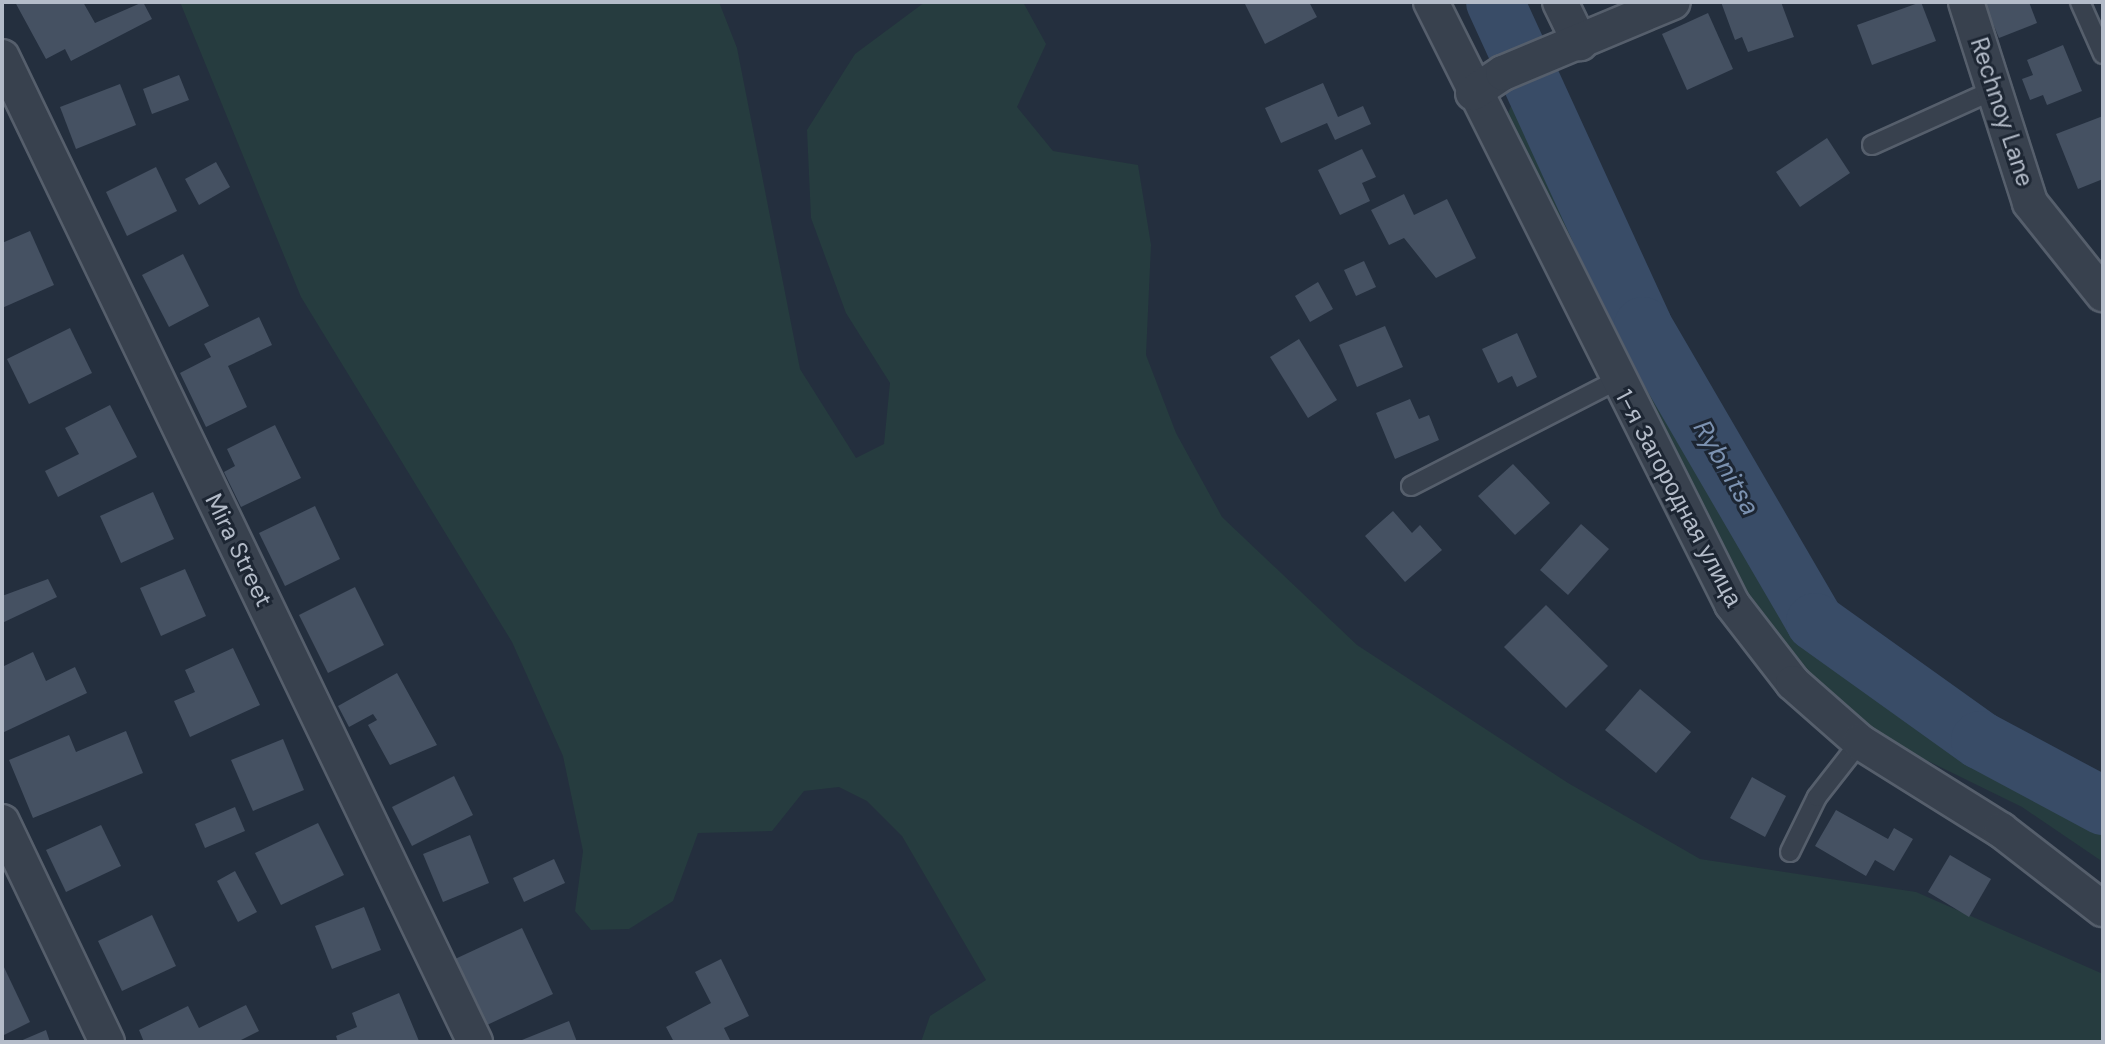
<!DOCTYPE html>
<html>
<head>
<meta charset="utf-8">
<style>
	body { margin:0 }
	#map { position:relative; width:2105px; height:1044px; overflow:hidden; background:#242f3e; font-family:"DM Sans",sans-serif }
	div>[style] { position:absolute }
	[style*='--x'] { left:calc(var(--x)*1px); top:calc(var(--y)*1px); width:calc(var(--w)*1px); rotate:calc(var(--a)*1deg) }
	.green>* { inset:0; background:#263c3f }
	.river>* { height:58px; margin:-29px; padding:0 29px; transform-origin:29px; border-radius:29px; background:#394c67 }
	.building>* { inset:0; background:#455162 }
	.roads { filter:drop-shadow(2px 0 #565f6c) drop-shadow(-2px 0 #565f6c) drop-shadow(0 2px #565f6c) drop-shadow(0 -2px #565f6c) }
	.lane>* { height:18px; margin:-9px; padding:0 9px; transform-origin:9px; border-radius:9px; background:#38414e }
	.street>* { height:34px; margin:-17px; padding:0 17px; transform-origin:17px; border-radius:17px; background:#38414e }
	span { translate:-50% -50%; white-space:nowrap; text-align:center; line-height:1.15; -webkit-text-stroke:6px #1d2633; paint-order:stroke }
	.street-label { font-size:24px; color:#b4bcc9 }
	.water-label { font-size:26px; color:#7c92b1; font-style:italic }
	.frame { position:absolute; inset:0; border:4px solid #b4bcc9; pointer-events:none }
</style>
</head>
<body>
<div id="map">
	<div class="green">
		<i style="clip-path:polygon(180px 2px,719px 2px,737px 48px,800px 369px,856px 458px,884px 444px,890px 383px,846px 313px,811px 218px,807px 130px,855px 54px,925px 2px,1023px 2px,1046px 44px,1017px 107px,1053px 151px,1138px 165px,1151px 245px,1146px 355px,1176px 433px,1222px 517px,1357px 645px,1568px 783px,1700px 859px,1916px 892px,2103px 974px,2103px 1042px,921px 1042px,930px 1016px,986px 980px,902px 836px,867px 801px,839px 787px,804px 791px,772px 831px,698px 833px,673px 901px,629px 929px,591px 930px,575px 911px,583px 851px,563px 756px,512px 642px,301px 297px)"></i>
		<i style="clip-path:polygon(1512px 103px,1530px 110px,1620px 329px,1801px 625px,1875px 691px,2103px 833px,2103px 862px,2022px 807px,1875px 735px,1798px 669px,1742px 595px,1504px 124px)"></i>
	</div>
	<div class="river">
		<i style="--x:1495;--y:2;--w:356;--a:65.4"></i>
		<i style="--x:1643;--y:326;--w:342;--a:59.8"></i>
		<i style="--x:1815;--y:622;--w:203;--a:35.6"></i>
		<i style="--x:1980;--y:740;--w:140;--a:28.2"></i>
	</div>
	<div class="building">
		<i style="clip-path:polygon(15px 2px,83px 2px,95px 23px,143px 2px,152px 19px,71px 61px,65px 49px,46px 59px)"></i>
		<i style="clip-path:polygon(1244px 2px,1309px 2px,1317px 17px,1265px 44px)"></i>
		<i style="clip-path:polygon(1721px 2px,1781px 2px,1794px 37px,1748px 52px,1742px 37px,1735px 40px)"></i>
		<i style="clip-path:polygon(1921px 2px,1936px 41px,1872px 65px,1857px 25px)"></i>
		<i style="clip-path:polygon(1984px 2px,2029px 2px,2037px 23px,1999px 38px)"></i>
		<i style="clip-path:polygon(1708px 13px,1733px 69px,1687px 90px,1662px 34px)"></i>
		<i style="clip-path:polygon(2063px 45px,2082px 91px,2047px 105px,2043px 95px,2030px 100px,2022px 79px,2033px 75px,2027px 60px)"></i>
		<i style="clip-path:polygon(179px 75px,189px 100px,152px 114px,143px 89px)"></i>
		<i style="clip-path:polygon(1323px 83px,1338px 117px,1363px 106px,1371px 124px,1335px 140px,1327px 123px,1281px 143px,1265px 108px)"></i>
		<i style="clip-path:polygon(120px 84px,136px 125px,76px 149px,60px 107px)"></i>
		<i style="clip-path:polygon(2103px 116px,2103px 179px,2078px 189px,2056px 134px)"></i>
		<i style="clip-path:polygon(1827px 138px,1850px 173px,1800px 207px,1776px 172px)"></i>
		<i style="clip-path:polygon(1362px 149px,1376px 177px,1362px 183px,1370px 201px,1340px 215px,1318px 170px)"></i>
		<i style="clip-path:polygon(216px 162px,230px 187px,199px 205px,185px 179px)"></i>
		<i style="clip-path:polygon(156px 167px,177px 211px,127px 236px,106px 192px)"></i>
		<i style="clip-path:polygon(1404px 194px,1414px 215px,1447px 199px,1476px 258px,1436px 278px,1404px 238px,1389px 245px,1371px 210px)"></i>
		<i style="clip-path:polygon(30px 231px,54px 285px,2px 308px,2px 243px)"></i>
		<i style="clip-path:polygon(183px 254px,209px 306px,169px 327px,142px 275px)"></i>
		<i style="clip-path:polygon(1364px 261px,1376px 287px,1356px 296px,1344px 270px)"></i>
		<i style="clip-path:polygon(1318px 282px,1333px 309px,1310px 322px,1295px 296px)"></i>
		<i style="clip-path:polygon(259px 317px,272px 345px,228px 366px,247px 407px,206px 427px,180px 373px,211px 357px,204px 344px)"></i>
		<i style="clip-path:polygon(1385px 326px,1403px 367px,1357px 387px,1339px 345px)"></i>
		<i style="clip-path:polygon(70px 328px,92px 373px,29px 404px,7px 359px)"></i>
		<i style="clip-path:polygon(1517px 333px,1537px 377px,1517px 387px,1512px 376px,1498px 383px,1482px 349px)"></i>
		<i style="clip-path:polygon(1299px 339px,1337px 400px,1308px 418px,1270px 357px)"></i>
		<i style="clip-path:polygon(1410px 399px,1419px 419px,1429px 415px,1439px 440px,1395px 459px,1376px 413px)"></i>
		<i style="clip-path:polygon(110px 405px,137px 457px,58px 497px,45px 471px,79px 454px,65px 428px)"></i>
		<i style="clip-path:polygon(275px 425px,301px 478px,241px 507px,224px 472px,235px 466px,227px 449px)"></i>
		<i style="clip-path:polygon(1513px 464px,1550px 503px,1515px 535px,1478px 496px)"></i>
		<i style="clip-path:polygon(153px 492px,174px 539px,121px 563px,100px 516px)"></i>
		<i style="clip-path:polygon(315px 506px,340px 559px,285px 586px,259px 533px)"></i>
		<i style="clip-path:polygon(1393px 511px,1412px 533px,1420px 525px,1442px 550px,1405px 582px,1365px 536px)"></i>
		<i style="clip-path:polygon(1581px 524px,1609px 549px,1568px 595px,1540px 570px)"></i>
		<i style="clip-path:polygon(185px 569px,206px 616px,161px 636px,140px 588px)"></i>
		<i style="clip-path:polygon(48px 579px,57px 597px,2px 623px,2px 596px)"></i>
		<i style="clip-path:polygon(355px 587px,384px 645px,328px 673px,299px 615px)"></i>
		<i style="clip-path:polygon(1546px 605px,1608px 666px,1566px 708px,1504px 647px)"></i>
		<i style="clip-path:polygon(233px 648px,260px 705px,190px 737px,174px 701px,195px 692px,185px 670px)"></i>
		<i style="clip-path:polygon(33px 652px,46px 681px,75px 667px,87px 693px,2px 733px,2px 667px)"></i>
		<i style="clip-path:polygon(397px 673px,437px 745px,390px 765px,368px 725px,377px 720px,373px 714px,349px 727px,338px 706px)"></i>
		<i style="clip-path:polygon(1640px 689px,1691px 732px,1656px 773px,1605px 730px)"></i>
		<i style="clip-path:polygon(126px 731px,143px 773px,33px 818px,9px 760px,69px 735px,76px 752px)"></i>
		<i style="clip-path:polygon(283px 739px,304px 790px,253px 811px,231px 760px)"></i>
		<i style="clip-path:polygon(454px 776px,473px 815px,412px 846px,392px 807px)"></i>
		<i style="clip-path:polygon(1752px 777px,1786px 796px,1765px 837px,1730px 818px)"></i>
		<i style="clip-path:polygon(235px 807px,245px 831px,205px 848px,195px 824px)"></i>
		<i style="clip-path:polygon(1836px 810px,1888px 839px,1894px 828px,1913px 839px,1894px 871px,1875px 860px,1866px 876px,1815px 846px)"></i>
		<i style="clip-path:polygon(318px 823px,344px 875px,281px 905px,255px 853px)"></i>
		<i style="clip-path:polygon(101px 825px,121px 866px,66px 892px,46px 850px)"></i>
		<i style="clip-path:polygon(470px 835px,489px 883px,443px 902px,423px 854px)"></i>
		<i style="clip-path:polygon(1950px 855px,1991px 879px,1969px 917px,1928px 892px)"></i>
		<i style="clip-path:polygon(554px 859px,565px 883px,524px 902px,513px 878px)"></i>
		<i style="clip-path:polygon(235px 871px,257px 912px,238px 922px,217px 881px)"></i>
		<i style="clip-path:polygon(364px 907px,381px 950px,332px 969px,315px 926px)"></i>
		<i style="clip-path:polygon(152px 915px,176px 966px,122px 991px,98px 941px)"></i>
		<i style="clip-path:polygon(522px 928px,553px 994px,487px 1025px,455px 959px)"></i>
		<i style="clip-path:polygon(721px 959px,749px 1016px,724px 1028px,731px 1042px,674px 1042px,666px 1027px,711px 1003px,695px 972px)"></i>
		<i style="clip-path:polygon(2px 963px,30px 1022px,2px 1036px)"></i>
		<i style="clip-path:polygon(399px 993px,419px 1041px,338px 1042px,336px 1036px,357px 1027px,352px 1013px)"></i>
		<i style="clip-path:polygon(246px 1005px,259px 1031px,237px 1042px,144px 1042px,139px 1030px,188px 1006px,199px 1028px)"></i>
		<i style="clip-path:polygon(569px 1021px,577px 1042px,517px 1042px)"></i>
		<i style="clip-path:polygon(46px 1030px,50px 1042px,18px 1042px)"></i>
	</div>
	<div class="roads">
		<div class="lane">
			<i style="--x:2080;--y:2;--w:57;--a:66.1"></i>
			<i style="--x:1872;--y:145;--w:136;--a:-24.3"></i>
			<i style="--x:1411;--y:486;--w:232;--a:-27.2"></i>
			<i style="--x:1790;--y:852;--w:61;--a:-63.9"></i>
			<i style="--x:1817;--y:797;--w:70;--a:-52"></i>
		</div>
		<div class="street">
			<i style="--x:1431;--y:2;--w:673;--a:63.43"></i>
			<i style="--x:1732;--y:604;--w:100;--a:52.3"></i>
			<i style="--x:1793;--y:683;--w:89;--a:41.4"></i>
			<i style="--x:1860;--y:742;--w:166;--a:32"></i>
			<i style="--x:2001;--y:830;--w:129;--a:37.8"></i>
			<i style="--x:1560;--y:2;--w:46;--a:64"></i>
			<i style="--x:1966;--y:2;--w:211;--a:72.3"></i>
			<i style="--x:2030;--y:203;--w:117;--a:51.3"></i>
			<i style="--x:2;--y:57;--w:1093;--a:64.35"></i>
			<i style="--x:1473;--y:93;--w:36;--a:-34"></i>
			<i style="--x:1503;--y:73;--w:184;--a:-22.7"></i>
			<i style="--x:2;--y:822;--w:244;--a:64.5"></i>
		</div>
	</div>
	<div class="street-label">
		<span style="left:2002px;top:112px;rotate:72deg">Rechnoy Lane</span>
		<span style="left:1679px;top:498px;rotate:62deg">1-я Загородная улица</span>
		<span style="left:239px;top:550px;rotate:64deg">Mira Street</span>
	</div>
	<div class="water-label">
		<span style="left:1726px;top:468px;rotate:60deg">Rybnitsa</span>
	</div>
	<div class="frame"></div>
</div>
</body>
</html>
